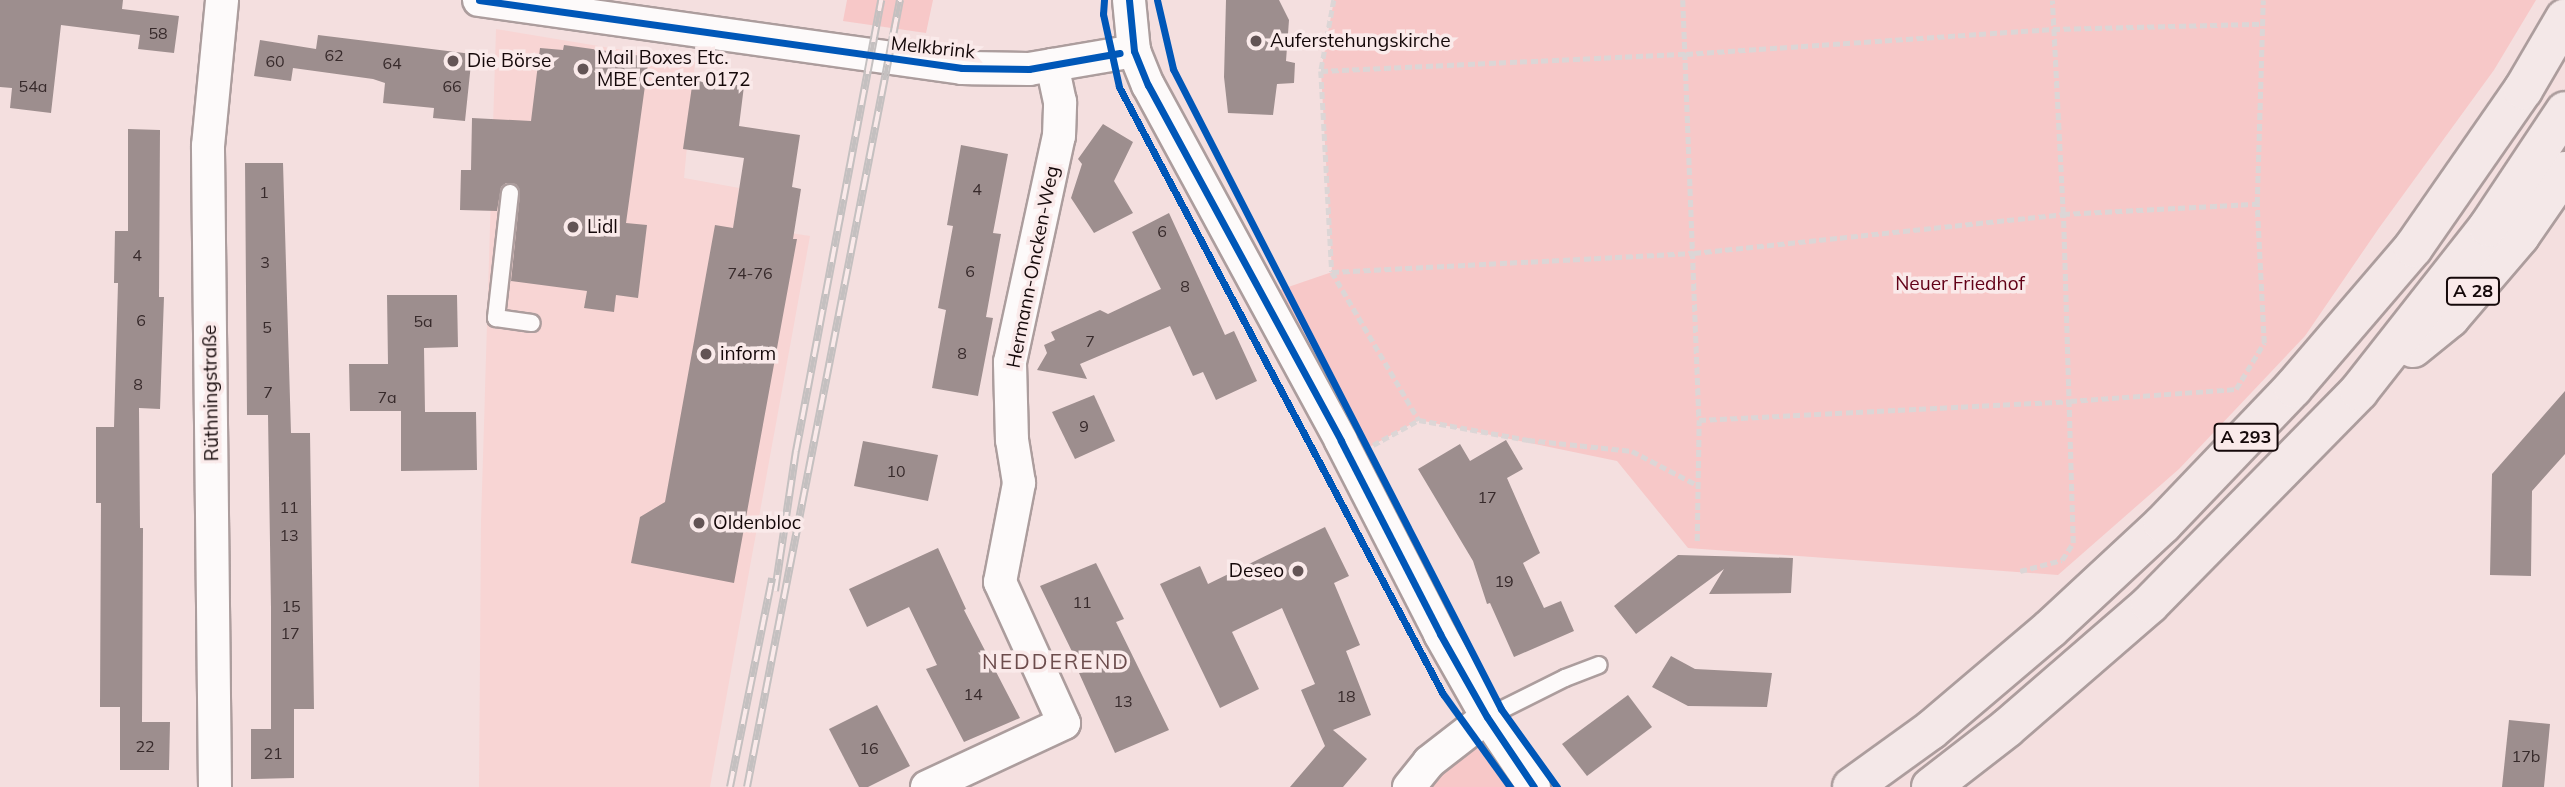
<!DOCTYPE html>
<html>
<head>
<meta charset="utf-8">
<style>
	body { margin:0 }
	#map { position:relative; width:2565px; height:787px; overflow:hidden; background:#f4dfdf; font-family:Mulish,sans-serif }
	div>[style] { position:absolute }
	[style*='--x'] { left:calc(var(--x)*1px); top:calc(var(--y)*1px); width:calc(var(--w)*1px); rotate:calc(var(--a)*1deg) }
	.built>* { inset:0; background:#f8d5d4 }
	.green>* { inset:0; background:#f7c8c8 }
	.building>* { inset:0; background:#9d8e8e }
	.path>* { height:4.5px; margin-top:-2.25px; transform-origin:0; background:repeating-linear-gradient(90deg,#dcd6d6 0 7px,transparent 0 10.5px) }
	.roads { filter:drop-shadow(2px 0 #ac9d9d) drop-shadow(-2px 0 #ac9d9d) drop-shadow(0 2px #ac9d9d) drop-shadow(0 -2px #ac9d9d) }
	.lane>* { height:16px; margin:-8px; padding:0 8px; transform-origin:8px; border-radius:8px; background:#fdfafa }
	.street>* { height:32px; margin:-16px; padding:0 16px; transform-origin:16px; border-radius:16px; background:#fdfafa }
	.highway>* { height:38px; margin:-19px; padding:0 19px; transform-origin:19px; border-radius:19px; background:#f4e8e8 }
	.rail>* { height:8px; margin-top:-4px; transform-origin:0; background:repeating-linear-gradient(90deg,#faeaea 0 16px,#c4c0c0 0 32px); box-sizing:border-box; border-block:2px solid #c4c0c0 }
	.cycleway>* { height:7px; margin:-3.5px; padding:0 3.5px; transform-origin:3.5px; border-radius:3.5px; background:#0057b8 }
	.dots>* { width:19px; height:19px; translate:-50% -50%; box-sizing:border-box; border:4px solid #faeaea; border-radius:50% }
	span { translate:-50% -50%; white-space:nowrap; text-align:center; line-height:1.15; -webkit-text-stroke:7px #faeaea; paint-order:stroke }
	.number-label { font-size:16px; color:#372a2b }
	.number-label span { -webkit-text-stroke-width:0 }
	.shield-label span { padding:2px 5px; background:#faeaea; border:2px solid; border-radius:5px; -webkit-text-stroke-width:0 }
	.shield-label { font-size:18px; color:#15090a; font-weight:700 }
	.poi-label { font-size:19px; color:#15090a }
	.left { translate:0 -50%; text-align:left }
	.right { translate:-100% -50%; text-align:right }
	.street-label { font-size:19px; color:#15090a }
	.park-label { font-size:19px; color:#620117 }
	.neighbourhood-label { font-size:21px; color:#6c4c4c; letter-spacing:2px }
</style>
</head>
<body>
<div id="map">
	<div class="built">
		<i style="clip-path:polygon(496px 29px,695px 62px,684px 178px,739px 188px,734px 224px,810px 236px,710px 787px,479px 787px,481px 522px)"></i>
	</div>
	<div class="green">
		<i style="clip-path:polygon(847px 0,933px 0,926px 33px,843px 21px)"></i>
		<i style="clip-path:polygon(1334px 0,2536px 0,2494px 70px,2379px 228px,2305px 336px,2179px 469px,2058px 575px,1688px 548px,1617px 461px,1419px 420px,1349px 458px,1262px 296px,1332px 272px,1321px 71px)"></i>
		<i style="clip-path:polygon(1487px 717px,1534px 787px,1433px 787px)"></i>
	</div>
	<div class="building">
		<i style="clip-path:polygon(0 0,123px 0,122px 9px,179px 16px,174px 53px,138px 49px,140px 35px,61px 25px,51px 113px,10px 108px,12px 88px,0 87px)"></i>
		<i style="clip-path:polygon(1226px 0,1279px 0,1289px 20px,1286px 61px,1295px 63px,1294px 83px,1277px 84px,1273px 115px,1228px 113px,1224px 77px)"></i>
		<i style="clip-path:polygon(318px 35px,472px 54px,465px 121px,433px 118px,434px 108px,383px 103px,385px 83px,373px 79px,293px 68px,291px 81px,254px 76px,260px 40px,316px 49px)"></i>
		<i style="clip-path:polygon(564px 45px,649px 57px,626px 223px,647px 225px,638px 298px,616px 295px,614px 312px,584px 308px,587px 291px,511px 281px,520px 194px,516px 184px,506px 183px,501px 187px,497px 211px,460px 210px,461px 170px,471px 170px,472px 118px,531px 121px,540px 48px,563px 50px)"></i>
		<i style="clip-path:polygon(693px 79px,744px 86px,739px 126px,800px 135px,792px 187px,801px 189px,793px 239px,797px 239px,734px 583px,631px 563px,640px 517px,665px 502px,715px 225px,733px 228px,744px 158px,683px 149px)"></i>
		<i style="clip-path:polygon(1103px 124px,1133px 142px,1114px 181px,1133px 213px,1094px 233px,1071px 198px,1082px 164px,1078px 159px)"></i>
		<i style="clip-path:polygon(128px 129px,160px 130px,159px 297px,164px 297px,160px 409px,139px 408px,140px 528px,143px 528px,142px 722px,170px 722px,169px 770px,120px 770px,120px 707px,100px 707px,101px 503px,96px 503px,96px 427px,114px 427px,118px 283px,114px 283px,115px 231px,128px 231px)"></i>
		<i style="clip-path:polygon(961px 145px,1008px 154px,993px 233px,1001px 234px,986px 317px,993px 318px,978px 396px,932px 388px,946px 310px,938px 308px,953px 226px,947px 225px)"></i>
		<i style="clip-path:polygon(245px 163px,283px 163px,291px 433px,310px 433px,314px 709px,294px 709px,294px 778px,251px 779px,251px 729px,271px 729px,271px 608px,268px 415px,247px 415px)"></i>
		<i style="clip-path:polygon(1169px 213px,1225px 335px,1234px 331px,1257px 381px,1216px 400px,1203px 372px,1193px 376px,1170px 326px,1080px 364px,1087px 379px,1037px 370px,1047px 353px,1044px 345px,1055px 340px,1051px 332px,1100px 310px,1108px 314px,1161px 289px,1132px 232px)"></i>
		<i style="clip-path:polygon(387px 295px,457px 295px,458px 347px,424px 348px,425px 412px,476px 412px,477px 470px,401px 471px,401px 411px,350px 411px,349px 364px,388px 364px)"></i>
		<i style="clip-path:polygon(2565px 391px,2565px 454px,2532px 491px,2531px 576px,2490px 575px,2492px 474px)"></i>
		<i style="clip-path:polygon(1094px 395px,1115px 441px,1075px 459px,1052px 412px)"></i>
		<i style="clip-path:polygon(1506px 440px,1523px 469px,1507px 478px,1540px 553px,1523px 563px,1544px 608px,1561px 601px,1574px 631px,1514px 657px,1490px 603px,1487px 604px,1473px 561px,1418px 469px,1460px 444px,1470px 461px)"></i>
		<i style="clip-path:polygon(863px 441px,938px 455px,928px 501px,854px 486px)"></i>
		<i style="clip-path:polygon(1325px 527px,1349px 576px,1334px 583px,1360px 645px,1346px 651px,1371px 715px,1333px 730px,1367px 759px,1343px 787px,1290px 787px,1325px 746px,1301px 690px,1315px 684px,1282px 608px,1232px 632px,1259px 689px,1220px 708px,1160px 584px,1200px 566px,1208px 584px)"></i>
		<i style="clip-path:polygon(938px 548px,966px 609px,964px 610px,1020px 718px,964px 742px,926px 669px,937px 665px,909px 607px,867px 627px,849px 589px)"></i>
		<i style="clip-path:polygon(1678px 555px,1793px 558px,1791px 593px,1709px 594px,1724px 569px,1636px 634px,1614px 606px)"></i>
		<i style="clip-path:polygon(1096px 563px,1124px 619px,1116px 622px,1169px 730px,1115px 753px,1079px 673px,1082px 672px,1040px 586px)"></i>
		<i style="clip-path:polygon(1671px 656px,1695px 669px,1772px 673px,1767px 707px,1688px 706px,1652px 687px)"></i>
		<i style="clip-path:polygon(1628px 695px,1652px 727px,1587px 776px,1562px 744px)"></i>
		<i style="clip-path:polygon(877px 705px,910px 766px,868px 787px,859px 787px,829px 729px)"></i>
		<i style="clip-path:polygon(2509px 720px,2550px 724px,2544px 787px,2502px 787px)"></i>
	</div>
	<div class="path">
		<i style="--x:1334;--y:0;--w:72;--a:100.4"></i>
		<i style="--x:1321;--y:71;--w:201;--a:86.9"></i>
		<i style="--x:1332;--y:272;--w:172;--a:59.6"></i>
		<i style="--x:1419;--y:420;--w:111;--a:10.4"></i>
		<i style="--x:1528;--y:440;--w:105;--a:6"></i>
		<i style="--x:1632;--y:451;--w:73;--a:27.6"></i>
		<i style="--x:1683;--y:0;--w:420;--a:87.8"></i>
		<i style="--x:1321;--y:71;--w:365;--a:-2.7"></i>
		<i style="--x:1686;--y:54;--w:368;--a:-3.9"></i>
		<i style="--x:2053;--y:29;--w:210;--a:-1.4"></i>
		<i style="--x:1332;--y:272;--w:362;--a:-3"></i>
		<i style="--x:1694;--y:253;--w:371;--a:-6"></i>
		<i style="--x:2063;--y:214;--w:194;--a:-3"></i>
		<i style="--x:1373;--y:445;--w:52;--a:-28.5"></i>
		<i style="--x:1697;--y:541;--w:121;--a:-89.1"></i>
		<i style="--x:1699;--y:420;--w:371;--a:-2.9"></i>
		<i style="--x:2070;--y:401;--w:166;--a:-4.1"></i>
		<i style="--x:2236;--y:389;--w:54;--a:-58.7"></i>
		<i style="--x:2264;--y:343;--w:139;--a:-92.9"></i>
		<i style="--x:2257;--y:204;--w:204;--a:-88.3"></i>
		<i style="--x:2020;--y:571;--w:43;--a:-14.7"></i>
		<i style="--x:2062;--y:560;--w:20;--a:-57"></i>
		<i style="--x:2073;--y:543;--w:329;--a:-91.7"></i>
		<i style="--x:2063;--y:214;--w:214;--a:-92.9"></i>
	</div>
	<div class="roads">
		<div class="lane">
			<i style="--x:510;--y:193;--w:126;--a:96.4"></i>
			<i style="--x:496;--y:318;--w:36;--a:8"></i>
			<i style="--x:1487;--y:717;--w:87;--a:-26.6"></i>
			<i style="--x:1565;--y:678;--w:36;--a:-21"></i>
		</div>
		<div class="street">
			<i style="--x:479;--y:0;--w:488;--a:8"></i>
			<i style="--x:962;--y:68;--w:67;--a:0.9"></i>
			<i style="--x:1029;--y:69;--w:107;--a:-9.7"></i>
			<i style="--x:1129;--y:0;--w:51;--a:84.4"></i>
			<i style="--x:1134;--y:51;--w:37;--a:68"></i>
			<i style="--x:1148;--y:85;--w:405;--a:61.5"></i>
			<i style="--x:1341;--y:441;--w:217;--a:62.8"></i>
			<i style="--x:1440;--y:634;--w:95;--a:60.5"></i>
			<i style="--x:1487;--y:717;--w:84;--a:56.1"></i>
			<i style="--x:215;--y:787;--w:641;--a:-90.63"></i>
			<i style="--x:208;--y:146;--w:147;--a:-84.5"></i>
			<i style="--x:927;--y:787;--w:151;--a:-25"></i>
			<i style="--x:1064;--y:723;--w:155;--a:-114.4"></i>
			<i style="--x:1000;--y:582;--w:101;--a:-79.1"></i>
			<i style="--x:1019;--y:483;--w:44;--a:-99.2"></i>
			<i style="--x:1012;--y:440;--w:78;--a:-91.5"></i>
			<i style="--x:1010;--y:362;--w:231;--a:-77.8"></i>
			<i style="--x:1059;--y:136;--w:34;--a:-88"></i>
			<i style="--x:1060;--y:102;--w:38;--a:-102"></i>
			<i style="--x:1409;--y:787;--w:32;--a:-51"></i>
			<i style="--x:1429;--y:762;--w:73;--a:-37.8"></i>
		</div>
		<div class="highway">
			<i style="--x:2413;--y:348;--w:48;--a:-39"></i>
			<i style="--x:2450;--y:318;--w:108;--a:-49.5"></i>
			<i style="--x:2520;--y:236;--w:79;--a:-55.3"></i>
			<i style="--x:1852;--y:787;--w:97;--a:-35.8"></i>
			<i style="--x:1931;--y:730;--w:156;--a:-40.3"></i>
			<i style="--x:2050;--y:629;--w:154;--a:-42.9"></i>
			<i style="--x:2163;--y:524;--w:188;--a:-46.3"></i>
			<i style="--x:2293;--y:388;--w:184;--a:-49.4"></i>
			<i style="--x:2413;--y:248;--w:193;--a:-55.2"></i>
			<i style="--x:2523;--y:90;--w:83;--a:-59.7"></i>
			<i style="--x:1931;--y:787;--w:96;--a:-37.8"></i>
			<i style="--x:2007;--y:728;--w:189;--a:-40.9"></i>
			<i style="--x:2150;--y:604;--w:298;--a:-45.5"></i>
			<i style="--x:2359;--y:391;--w:209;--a:-51.8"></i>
			<i style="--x:2488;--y:227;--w:139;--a:-56.4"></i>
		</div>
	</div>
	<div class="rail">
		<i style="--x:775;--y:591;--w:142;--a:-81.5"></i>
		<i style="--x:796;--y:451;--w:459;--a:-79.3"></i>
		<i style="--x:730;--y:787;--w:213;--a:-78.6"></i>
		<i style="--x:747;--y:787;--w:802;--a:-79"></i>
	</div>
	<div class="cycleway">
		<i style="--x:479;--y:0;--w:488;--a:8"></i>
		<i style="--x:962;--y:68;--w:67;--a:0.9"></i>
		<i style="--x:1029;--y:69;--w:92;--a:-10"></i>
		<i style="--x:1104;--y:0;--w:14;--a:94"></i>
		<i style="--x:1103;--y:14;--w:75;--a:77.6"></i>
		<i style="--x:1119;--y:87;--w:688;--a:61.91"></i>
		<i style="--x:1443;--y:694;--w:115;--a:54.2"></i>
		<i style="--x:1129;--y:0;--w:51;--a:84.4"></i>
		<i style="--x:1134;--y:51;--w:37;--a:68"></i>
		<i style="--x:1148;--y:85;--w:405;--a:61.5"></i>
		<i style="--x:1341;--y:441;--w:217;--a:62.8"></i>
		<i style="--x:1440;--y:634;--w:95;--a:60.5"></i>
		<i style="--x:1487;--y:717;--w:84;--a:56.1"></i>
		<i style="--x:1157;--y:0;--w:71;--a:76.9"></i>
		<i style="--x:1173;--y:69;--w:719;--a:62.86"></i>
		<i style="--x:1501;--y:709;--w:96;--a:54.3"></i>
	</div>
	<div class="dots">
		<i style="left:1256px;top:41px;background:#635455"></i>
		<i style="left:453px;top:61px;background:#635455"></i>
		<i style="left:583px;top:69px;background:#635455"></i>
		<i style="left:573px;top:227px;background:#635455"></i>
		<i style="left:706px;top:354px;background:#635455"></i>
		<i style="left:699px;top:523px;background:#635455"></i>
		<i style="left:1298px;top:571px;background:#635455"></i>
	</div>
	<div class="number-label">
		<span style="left:158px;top:33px">58</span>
		<span style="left:334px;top:55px">62</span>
		<span style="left:275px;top:61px">60</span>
		<span style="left:392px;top:63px">64</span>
		<span style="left:33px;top:86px">54a</span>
		<span style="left:452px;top:86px">66</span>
		<span style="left:977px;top:189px">4</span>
		<span style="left:264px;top:192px">1</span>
		<span style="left:1162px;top:231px">6</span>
		<span style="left:137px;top:255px">4</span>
		<span style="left:265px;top:262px">3</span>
		<span style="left:970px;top:271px">6</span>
		<span style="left:750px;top:273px">74-76</span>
		<span style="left:1185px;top:286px">8</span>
		<span style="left:141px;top:320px">6</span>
		<span style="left:423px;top:321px">5a</span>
		<span style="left:267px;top:327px">5</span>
		<span style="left:1090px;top:341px">7</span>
		<span style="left:962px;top:353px">8</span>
		<span style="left:138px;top:384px">8</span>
		<span style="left:268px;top:392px">7</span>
		<span style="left:387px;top:397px">7a</span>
		<span style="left:1084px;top:426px">9</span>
		<span style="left:896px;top:471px">10</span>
		<span style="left:1487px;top:497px">17</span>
		<span style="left:289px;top:507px">11</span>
		<span style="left:289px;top:535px">13</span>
		<span style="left:1504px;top:581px">19</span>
		<span style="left:1082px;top:602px">11</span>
		<span style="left:291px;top:606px">15</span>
		<span style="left:290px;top:633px">17</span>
		<span style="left:973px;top:694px">14</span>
		<span style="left:1346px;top:696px">18</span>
		<span style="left:1123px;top:701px">13</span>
		<span style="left:145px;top:746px">22</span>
		<span style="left:869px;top:748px">16</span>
		<span style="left:273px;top:753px">21</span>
		<span style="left:2526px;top:756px">17b</span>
	</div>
	<div class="shield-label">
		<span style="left:2473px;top:291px">A 28</span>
		<span style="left:2246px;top:437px">A 293</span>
	</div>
	<div class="poi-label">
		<span class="left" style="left:1270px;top:41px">Auferstehungskirche</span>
		<span class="left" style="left:597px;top:69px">Mail Boxes Etc.<br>MBE Center 0172</span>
		<span class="left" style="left:467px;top:61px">Die Börse</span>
		<span class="left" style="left:587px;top:227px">Lidl</span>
		<span class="left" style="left:720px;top:354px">inform</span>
		<span class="left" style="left:713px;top:523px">Oldenbloc</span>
		<span class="right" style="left:1284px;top:571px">Deseo</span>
	</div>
	<div class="street-label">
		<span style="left:933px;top:48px;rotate:6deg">Melkbrink</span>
		<span style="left:1033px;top:267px;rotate:-79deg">Hermann-Oncken-Weg</span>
		<span style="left:211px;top:393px;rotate:-91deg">Rüthningstraße</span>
	</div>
	<div class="park-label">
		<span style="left:1960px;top:284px">Neuer Friedhof</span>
	</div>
	<div class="neighbourhood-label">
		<span style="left:1056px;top:661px">NEDDEREND</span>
	</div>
</div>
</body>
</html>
